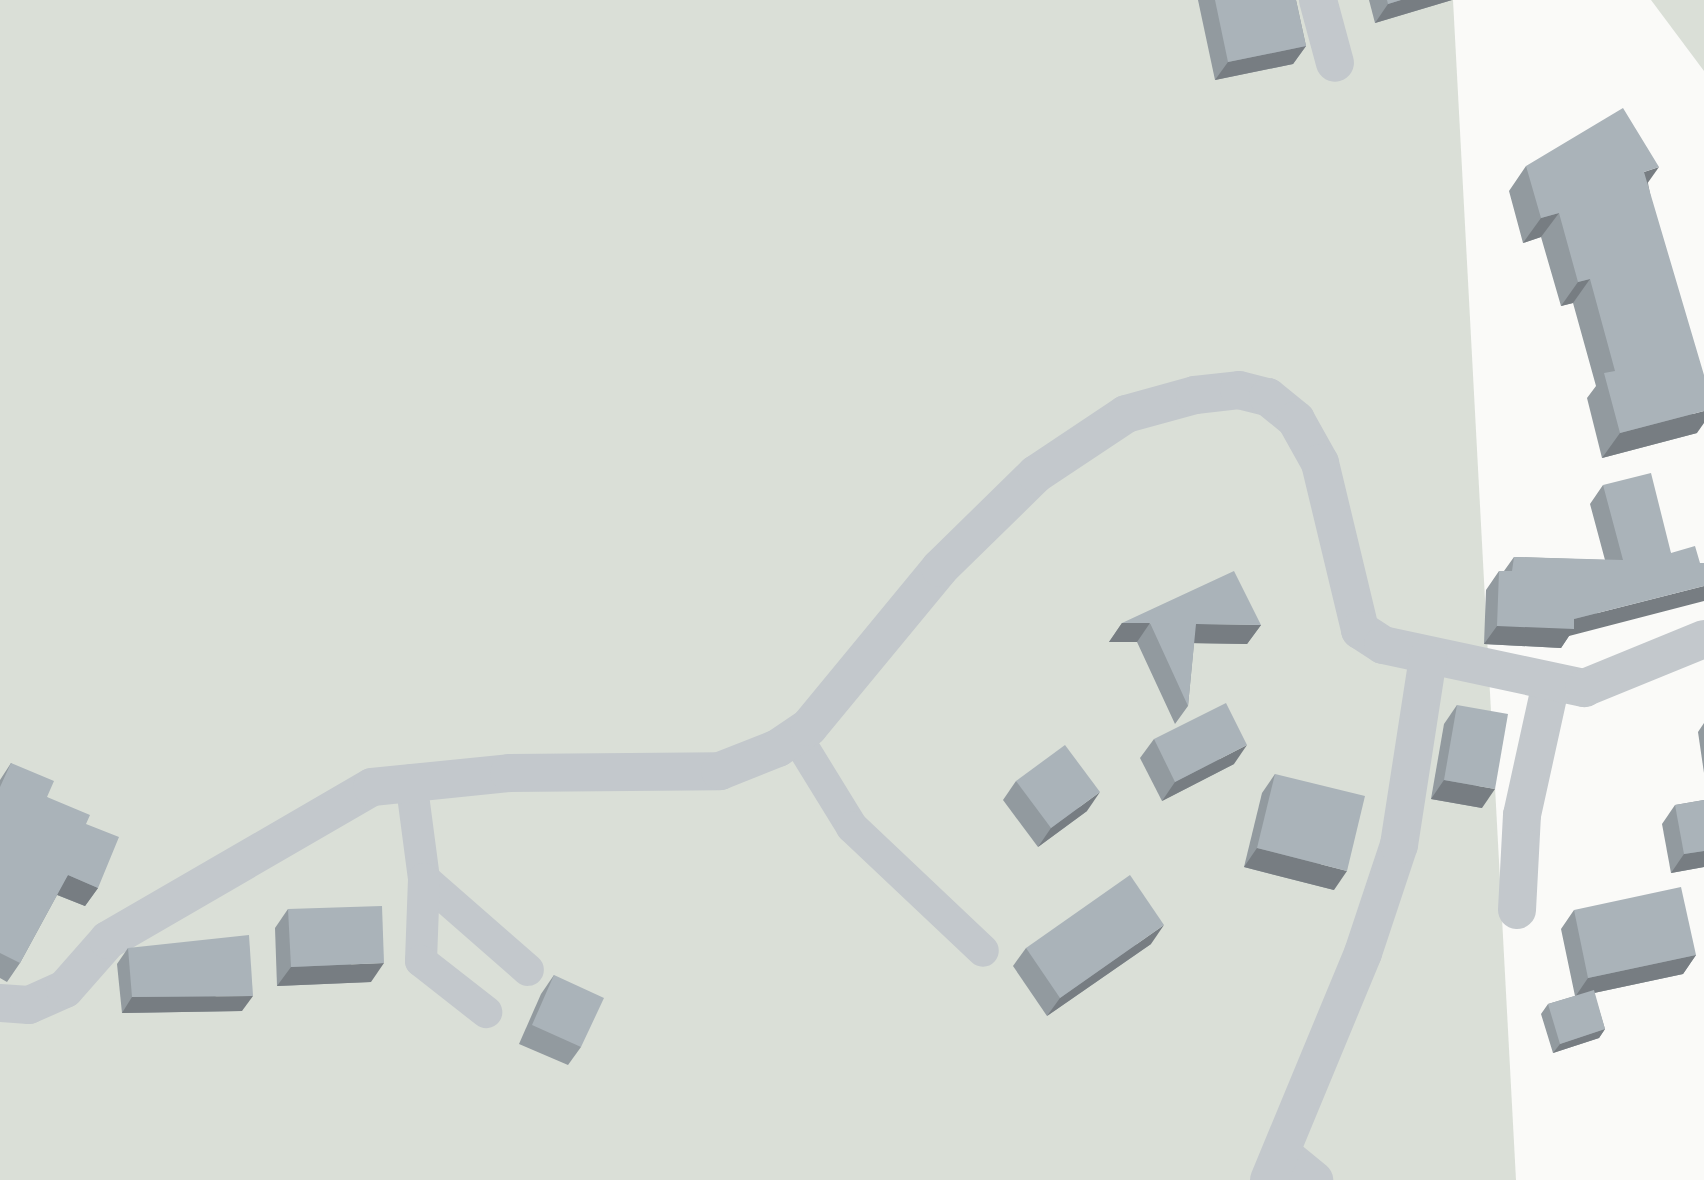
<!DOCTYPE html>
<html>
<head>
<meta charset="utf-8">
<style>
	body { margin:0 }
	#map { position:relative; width:1704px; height:1180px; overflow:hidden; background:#fafaf8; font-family:Helvetica,sans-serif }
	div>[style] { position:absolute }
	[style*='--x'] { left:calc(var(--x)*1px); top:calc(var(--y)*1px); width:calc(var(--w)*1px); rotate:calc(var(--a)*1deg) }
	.green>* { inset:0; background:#dadfd7 }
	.service>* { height:32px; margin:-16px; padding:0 16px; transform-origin:16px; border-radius:16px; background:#c3c8cc }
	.minor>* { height:38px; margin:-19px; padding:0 19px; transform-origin:19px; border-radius:19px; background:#c3c8cc }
	.wall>* { inset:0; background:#929a9f }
	.shaded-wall>* { inset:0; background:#777d82 }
	.building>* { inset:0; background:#aab3b9 }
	span { translate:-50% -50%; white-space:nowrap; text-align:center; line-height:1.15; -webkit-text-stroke:7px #fff; paint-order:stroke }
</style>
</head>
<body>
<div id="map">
	<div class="green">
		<i style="clip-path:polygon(0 0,1453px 0,1516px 1180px,0 1180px)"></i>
		<i style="clip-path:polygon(1651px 0,1704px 0,1704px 71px)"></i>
	</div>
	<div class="service">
		<i style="--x:796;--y:736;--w:107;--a:58.4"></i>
		<i style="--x:852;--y:827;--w:180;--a:43.4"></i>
		<i style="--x:411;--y:780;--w:100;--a:82.5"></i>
		<i style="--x:424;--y:879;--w:138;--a:41.2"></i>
		<i style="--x:424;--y:879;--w:82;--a:92.1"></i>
		<i style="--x:421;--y:961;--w:83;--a:38.1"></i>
	</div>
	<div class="minor">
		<i style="--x:1318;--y:0;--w:65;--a:74.9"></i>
		<i style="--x:1517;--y:910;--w:95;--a:-87"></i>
		<i style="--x:1522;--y:815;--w:135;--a:-77.6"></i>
		<i style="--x:0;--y:1003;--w:29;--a:4"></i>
		<i style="--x:29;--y:1005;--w:39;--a:-24"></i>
		<i style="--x:65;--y:989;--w:65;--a:-48.7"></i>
		<i style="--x:108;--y:940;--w:305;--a:-30.1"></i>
		<i style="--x:372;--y:787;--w:138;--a:-5.8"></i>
		<i style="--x:509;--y:773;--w:211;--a:-0.5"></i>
		<i style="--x:720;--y:771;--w:62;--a:-21.6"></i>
		<i style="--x:778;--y:748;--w:37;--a:-34"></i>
		<i style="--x:809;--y:727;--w:206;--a:-50.5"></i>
		<i style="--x:940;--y:568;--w:134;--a:-44.4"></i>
		<i style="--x:1036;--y:474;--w:108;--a:-33.7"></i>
		<i style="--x:1126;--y:414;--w:72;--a:-15.4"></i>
		<i style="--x:1195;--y:395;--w:44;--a:-6.5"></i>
		<i style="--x:1239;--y:390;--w:30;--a:14"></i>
		<i style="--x:1268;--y:397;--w:36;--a:39"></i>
		<i style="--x:1296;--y:420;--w:49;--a:60.8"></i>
		<i style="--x:1320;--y:463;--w:172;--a:76.5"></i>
		<i style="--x:1360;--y:630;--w:27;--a:33"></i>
		<i style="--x:1383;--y:645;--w:206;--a:12.1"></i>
		<i style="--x:1584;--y:688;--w:130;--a:-22.2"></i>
		<i style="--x:1281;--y:1153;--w:43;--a:39.3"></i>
		<i style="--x:1269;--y:1180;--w:246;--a:-67.5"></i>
		<i style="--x:1363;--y:953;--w:114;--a:-71.6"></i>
		<i style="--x:1399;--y:845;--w:190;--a:-81.2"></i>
	</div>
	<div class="wall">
		<i style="clip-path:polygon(1198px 0,1296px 0,1306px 46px,1293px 64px,1215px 80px)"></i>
		<i style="clip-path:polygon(1369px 0,1452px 0,1375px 23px)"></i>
		<i style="clip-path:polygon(1526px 166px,1648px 183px,1697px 433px,1602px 458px,1587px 398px,1596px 386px,1573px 303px,1561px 306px,1541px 237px,1523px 243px,1509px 191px)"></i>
		<i style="clip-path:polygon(1603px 485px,1671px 553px,1569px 636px,1561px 648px,1484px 644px,1486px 590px,1499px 571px,1504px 571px,1514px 557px,1605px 560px,1590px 504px)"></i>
		<i style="clip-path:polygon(1122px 623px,1261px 625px,1247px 644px,1194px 643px,1188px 706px,1175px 724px,1137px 642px,1109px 642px)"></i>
		<i style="clip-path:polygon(1457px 705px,1482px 808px,1431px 799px,1444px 724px)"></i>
		<i style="clip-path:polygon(1704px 723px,1704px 773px,1698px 732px)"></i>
		<i style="clip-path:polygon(1154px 739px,1234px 764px,1162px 801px,1140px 758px)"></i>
		<i style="clip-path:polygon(11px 763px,47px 797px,98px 888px,85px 906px,57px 895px,20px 963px,7px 982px,0 978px,0 780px)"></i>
		<i style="clip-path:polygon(1275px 774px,1334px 890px,1244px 867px,1262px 793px)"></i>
		<i style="clip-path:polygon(1016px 781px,1087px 811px,1038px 847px,1003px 800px)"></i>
		<i style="clip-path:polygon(1704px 800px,1704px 867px,1671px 873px,1662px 824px,1675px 805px)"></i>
		<i style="clip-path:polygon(288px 909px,371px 982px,277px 986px,275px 928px)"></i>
		<i style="clip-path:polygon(1574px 910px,1696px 955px,1683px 974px,1594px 993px,1605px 1029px,1599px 1038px,1553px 1053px,1541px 1014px,1548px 1004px,1575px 996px,1561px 929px)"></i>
		<i style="clip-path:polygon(1151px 944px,1047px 1016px,1013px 966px,1026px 948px)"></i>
		<i style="clip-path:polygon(128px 948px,242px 1011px,122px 1013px,117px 964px)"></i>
		<i style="clip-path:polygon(554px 975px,581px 1047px,568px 1065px,519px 1044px,541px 994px)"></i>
	</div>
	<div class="shaded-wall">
		<i style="clip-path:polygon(1401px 0,1452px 0,1375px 23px,1388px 4px)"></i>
		<i style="clip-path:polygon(1306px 46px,1293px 64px,1215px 80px,1228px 62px)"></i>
		<i style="clip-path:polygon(1659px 167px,1642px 191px,1644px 172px)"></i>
		<i style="clip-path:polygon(1559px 213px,1541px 237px,1523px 243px,1541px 218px)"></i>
		<i style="clip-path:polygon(1590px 279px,1573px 303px,1561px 306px,1578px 282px)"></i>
		<i style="clip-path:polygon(1704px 411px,1704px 423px,1697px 433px,1602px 458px,1620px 433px)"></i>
		<i style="clip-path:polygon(1704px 586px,1704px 601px,1569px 636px,1561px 648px,1484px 644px,1497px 626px,1574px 619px)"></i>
		<i style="clip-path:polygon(1122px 623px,1150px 623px,1137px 642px,1109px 642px)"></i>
		<i style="clip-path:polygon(1196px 624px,1261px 625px,1247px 644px,1183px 643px)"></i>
		<i style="clip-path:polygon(1247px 745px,1234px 764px,1162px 801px,1175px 782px)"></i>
		<i style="clip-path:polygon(1444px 780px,1495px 789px,1482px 808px,1431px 799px)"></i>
		<i style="clip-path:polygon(1100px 792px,1087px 811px,1038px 847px,1051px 828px)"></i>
		<i style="clip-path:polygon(1257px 848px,1347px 871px,1334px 890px,1244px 867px)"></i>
		<i style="clip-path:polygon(1704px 851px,1704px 867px,1671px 873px,1684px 854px)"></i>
		<i style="clip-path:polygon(68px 875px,98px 888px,85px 906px,55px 894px)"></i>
		<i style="clip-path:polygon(1164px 925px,1151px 944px,1047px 1016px,1060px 998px)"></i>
		<i style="clip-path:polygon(1696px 955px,1683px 974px,1575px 997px,1588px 978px)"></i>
		<i style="clip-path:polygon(384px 963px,371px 982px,277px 986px,291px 967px)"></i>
		<i style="clip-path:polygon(253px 996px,242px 1011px,122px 1013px,132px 997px)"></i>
		<i style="clip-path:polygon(1605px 1029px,1599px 1038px,1553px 1053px,1560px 1044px)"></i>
	</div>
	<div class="building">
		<i style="clip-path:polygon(1215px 0,1296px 0,1306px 46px,1228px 62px)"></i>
		<i style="clip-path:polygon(1387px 0,1401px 0,1388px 4px)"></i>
		<i style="clip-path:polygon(1623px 108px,1659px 167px,1644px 172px,1704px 375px,1704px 411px,1620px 433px,1604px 373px,1615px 371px,1590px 279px,1578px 282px,1559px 213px,1541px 218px,1526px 166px)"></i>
		<i style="clip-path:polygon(1651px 473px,1671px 553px,1695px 546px,1700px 563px,1704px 563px,1704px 586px,1574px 619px,1574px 629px,1497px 626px,1499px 571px,1512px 571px,1514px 557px,1623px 560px,1603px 485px)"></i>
		<i style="clip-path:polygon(1234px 571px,1261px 625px,1196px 624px,1188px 706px,1150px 623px,1122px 623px)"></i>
		<i style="clip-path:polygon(1226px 703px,1247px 745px,1175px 782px,1154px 739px)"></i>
		<i style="clip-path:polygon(1457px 705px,1508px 714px,1495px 789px,1444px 780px)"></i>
		<i style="clip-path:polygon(1065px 745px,1100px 792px,1051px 828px,1016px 781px)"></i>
		<i style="clip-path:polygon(11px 763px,54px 781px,47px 797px,90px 815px,86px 824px,119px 837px,98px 888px,68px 875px,20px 963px,0 953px,0 787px)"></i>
		<i style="clip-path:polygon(1275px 774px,1365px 796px,1347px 871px,1257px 848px)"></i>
		<i style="clip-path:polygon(1704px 800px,1704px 851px,1684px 854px,1675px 805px)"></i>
		<i style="clip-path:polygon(1130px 875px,1164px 925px,1060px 998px,1026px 948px)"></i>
		<i style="clip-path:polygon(1681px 887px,1696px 955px,1588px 978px,1574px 910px)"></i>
		<i style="clip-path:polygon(382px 906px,384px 963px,291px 967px,288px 909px)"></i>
		<i style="clip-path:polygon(249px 935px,253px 996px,132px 997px,128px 948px)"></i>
		<i style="clip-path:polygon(554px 975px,604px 998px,581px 1047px,532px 1025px)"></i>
		<i style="clip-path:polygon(1594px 990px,1605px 1029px,1560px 1044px,1548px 1004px)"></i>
	</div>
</div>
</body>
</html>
